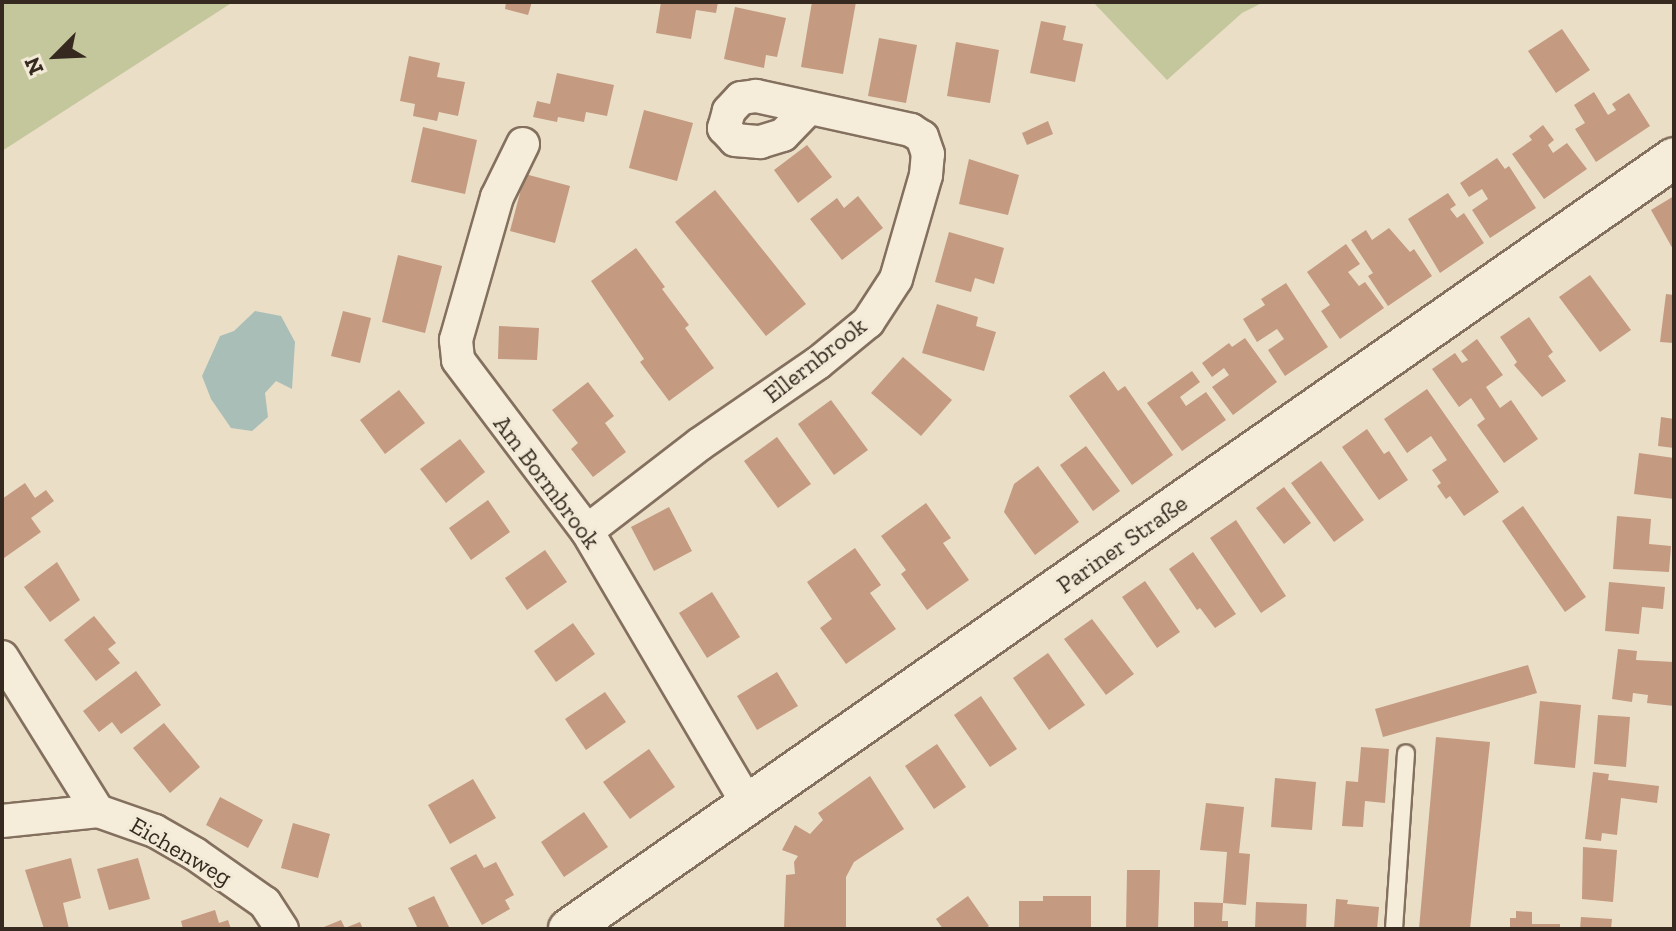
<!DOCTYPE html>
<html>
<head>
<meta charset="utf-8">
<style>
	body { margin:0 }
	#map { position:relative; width:1676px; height:931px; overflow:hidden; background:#eadec7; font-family:"Zilla Slab",serif }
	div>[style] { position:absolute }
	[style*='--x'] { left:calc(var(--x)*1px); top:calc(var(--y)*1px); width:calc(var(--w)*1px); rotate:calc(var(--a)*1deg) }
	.green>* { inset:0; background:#c4c79c }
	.water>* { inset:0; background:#a8beb7 }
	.building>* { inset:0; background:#c49a81 }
	.roads { filter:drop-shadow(2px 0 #84705e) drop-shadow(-2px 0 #84705e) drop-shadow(0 2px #84705e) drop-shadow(0 -2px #84705e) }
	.service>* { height:16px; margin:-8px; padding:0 8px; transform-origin:8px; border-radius:8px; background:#f5ecda }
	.minor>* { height:32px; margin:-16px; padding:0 16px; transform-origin:16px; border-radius:16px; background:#f5ecda }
	.tertiary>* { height:40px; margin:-20px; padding:0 20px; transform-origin:20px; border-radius:20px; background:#f5ecda }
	span { translate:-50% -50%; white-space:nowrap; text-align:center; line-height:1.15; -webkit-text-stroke:6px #f2e9d6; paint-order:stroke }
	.street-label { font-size:24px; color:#362a20 }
	.frame { position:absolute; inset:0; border:4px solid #362a20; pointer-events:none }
	.north { position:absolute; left:16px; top:16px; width:80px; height:80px; -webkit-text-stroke:6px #f2e9d6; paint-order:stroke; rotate:246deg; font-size:22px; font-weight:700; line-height:32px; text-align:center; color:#362a20 }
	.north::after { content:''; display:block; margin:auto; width:28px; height:36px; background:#362a20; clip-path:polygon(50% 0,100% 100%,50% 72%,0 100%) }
</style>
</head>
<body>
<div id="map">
	<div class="green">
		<i style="clip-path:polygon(2px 2px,233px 2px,2px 151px)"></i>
		<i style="clip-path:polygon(1093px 2px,1264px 2px,1242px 13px,1167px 80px)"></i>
	</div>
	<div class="water">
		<i style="clip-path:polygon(255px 311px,281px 316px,295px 342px,292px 389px,276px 381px,265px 393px,268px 417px,252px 431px,231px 428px,211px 399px,202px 376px,220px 336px,234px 331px)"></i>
	</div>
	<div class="building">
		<i style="clip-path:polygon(506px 2px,532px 2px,528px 15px,505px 9px)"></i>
		<i style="clip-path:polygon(661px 2px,718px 2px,716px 13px,696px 10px,691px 39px,656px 33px)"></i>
		<i style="clip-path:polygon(812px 2px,856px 2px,843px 74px,801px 67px)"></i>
		<i style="clip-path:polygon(735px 7px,786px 18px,777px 57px,766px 55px,764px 68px,724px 59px)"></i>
		<i style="clip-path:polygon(1041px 21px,1066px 26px,1063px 40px,1083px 44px,1075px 82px,1030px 73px)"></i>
		<i style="clip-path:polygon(1562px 29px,1590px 70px,1556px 93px,1528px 51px)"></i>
		<i style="clip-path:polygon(879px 38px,917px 45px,906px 103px,868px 96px)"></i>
		<i style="clip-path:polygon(956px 42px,999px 50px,990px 103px,947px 96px)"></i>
		<i style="clip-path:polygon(409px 56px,440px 63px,437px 77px,465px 82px,458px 116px,439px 112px,437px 121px,413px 116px,415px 104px,400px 101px)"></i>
		<i style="clip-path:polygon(557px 73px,614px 85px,607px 116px,586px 112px,584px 122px,558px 117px,557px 122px,533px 117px,537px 101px,550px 104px)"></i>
		<i style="clip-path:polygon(1594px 92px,1608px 115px,1616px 110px,1612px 104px,1629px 93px,1650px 126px,1596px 162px,1575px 129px,1585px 123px,1574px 105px)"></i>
		<i style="clip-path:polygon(644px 110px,693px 123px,677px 181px,629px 168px)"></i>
		<i style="clip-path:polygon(1048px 121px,1053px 134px,1027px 145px,1022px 133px)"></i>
		<i style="clip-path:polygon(1543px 125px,1554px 140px,1548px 145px,1553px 153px,1567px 143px,1587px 169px,1544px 199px,1512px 154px,1532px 140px,1529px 136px)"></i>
		<i style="clip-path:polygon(423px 127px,477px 140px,465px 194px,411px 182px)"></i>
		<i style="clip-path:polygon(807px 145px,832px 177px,798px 203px,774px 170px)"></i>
		<i style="clip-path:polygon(1497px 158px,1505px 169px,1509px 166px,1536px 208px,1490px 238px,1472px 210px,1488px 199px,1482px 189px,1469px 197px,1460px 183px)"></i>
		<i style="clip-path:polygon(969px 159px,1019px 175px,1008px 215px,959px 204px)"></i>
		<i style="clip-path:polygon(525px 174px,570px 186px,555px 243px,510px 231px)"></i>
		<i style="clip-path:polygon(715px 190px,806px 304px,766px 336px,675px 222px)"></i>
		<i style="clip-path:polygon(1448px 193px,1456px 205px,1450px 209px,1457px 218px,1464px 213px,1484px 243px,1440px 273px,1408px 219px)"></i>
		<i style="clip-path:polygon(858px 196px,883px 228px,842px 260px,810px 219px,837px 198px,844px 208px)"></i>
		<i style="clip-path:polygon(1674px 196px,1674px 251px,1651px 210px)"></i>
		<i style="clip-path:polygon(1389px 228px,1410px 252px,1414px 249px,1432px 276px,1388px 306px,1368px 276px,1373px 273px,1351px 240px,1366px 230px,1372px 240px)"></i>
		<i style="clip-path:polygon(949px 232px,1004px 248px,994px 284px,975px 278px,971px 292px,935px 282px)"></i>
		<i style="clip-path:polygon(1346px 244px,1360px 264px,1348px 272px,1359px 286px,1365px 282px,1384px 308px,1340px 339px,1321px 311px,1330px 305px,1307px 272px)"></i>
		<i style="clip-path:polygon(636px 248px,665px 287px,662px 289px,689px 325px,685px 328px,714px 368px,669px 401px,640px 362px,644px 359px,591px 281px)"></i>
		<i style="clip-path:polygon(398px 255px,442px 266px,425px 333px,382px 322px)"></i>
		<i style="clip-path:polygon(1590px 275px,1631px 330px,1600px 352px,1559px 297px)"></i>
		<i style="clip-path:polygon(1286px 283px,1328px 347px,1285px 376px,1268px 350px,1284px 339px,1277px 329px,1257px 342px,1243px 319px,1265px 305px,1261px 299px)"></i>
		<i style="clip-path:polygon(1666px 294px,1674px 295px,1674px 343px,1660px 342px)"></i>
		<i style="clip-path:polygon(937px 304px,978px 317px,976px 326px,996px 332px,984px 371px,922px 353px)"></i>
		<i style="clip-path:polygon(343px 311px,371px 318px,360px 363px,331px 356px)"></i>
		<i style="clip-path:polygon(1529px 317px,1553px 352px,1548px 356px,1566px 381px,1542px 397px,1514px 365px,1517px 362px,1500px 337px)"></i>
		<i style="clip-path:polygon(499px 326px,539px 328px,537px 360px,498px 359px)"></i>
		<i style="clip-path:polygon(1245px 338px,1277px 382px,1233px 415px,1212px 387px,1229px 375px,1224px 368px,1212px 377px,1202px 363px,1229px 343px,1232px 347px)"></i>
		<i style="clip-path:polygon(1477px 339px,1503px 375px,1486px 387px,1500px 408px,1511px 400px,1538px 439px,1504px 463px,1477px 425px,1485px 419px,1471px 398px,1459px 407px,1432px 369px,1455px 353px,1462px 363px,1468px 360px,1461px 351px)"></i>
		<i style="clip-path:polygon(903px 357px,952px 400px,921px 436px,871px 393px)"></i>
		<i style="clip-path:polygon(1104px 371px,1118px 391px,1125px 386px,1173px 455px,1132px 485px,1069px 396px)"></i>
		<i style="clip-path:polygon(1192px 371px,1200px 382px,1180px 397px,1186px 406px,1206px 392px,1226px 420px,1182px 451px,1147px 403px)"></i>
		<i style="clip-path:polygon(588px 382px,614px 416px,605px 423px,626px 452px,593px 477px,571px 449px,578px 443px,552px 410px)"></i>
		<i style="clip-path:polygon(1427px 389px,1499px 492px,1464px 516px,1450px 496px,1446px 499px,1437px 486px,1441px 483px,1432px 470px,1447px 460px,1431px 436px,1407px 453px,1384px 419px)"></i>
		<i style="clip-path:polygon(399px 390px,425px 423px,385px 454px,360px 420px)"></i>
		<i style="clip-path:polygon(831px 400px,868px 450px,834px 475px,798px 424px)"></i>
		<i style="clip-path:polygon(1661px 417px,1674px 419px,1674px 448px,1658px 446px)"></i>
		<i style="clip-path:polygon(1367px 429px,1384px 454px,1389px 451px,1408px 480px,1379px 500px,1342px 447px)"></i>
		<i style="clip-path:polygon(777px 437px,811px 484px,778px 508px,744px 461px)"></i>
		<i style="clip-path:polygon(460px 439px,485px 472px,446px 503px,420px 469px)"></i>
		<i style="clip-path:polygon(1086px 446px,1120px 491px,1093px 511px,1060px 465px)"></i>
		<i style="clip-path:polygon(1639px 453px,1674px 458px,1674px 499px,1634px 494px)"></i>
		<i style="clip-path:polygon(1321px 461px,1364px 520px,1334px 542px,1291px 483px)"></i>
		<i style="clip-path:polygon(1038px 466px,1079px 522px,1035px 555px,1004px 512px,1014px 484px)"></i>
		<i style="clip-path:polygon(25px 483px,35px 498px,46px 490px,54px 501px,31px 518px,41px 532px,4px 558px,2px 499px)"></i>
		<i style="clip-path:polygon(1284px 487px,1311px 523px,1284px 544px,1256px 508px)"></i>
		<i style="clip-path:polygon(488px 500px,510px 532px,471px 560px,449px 528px)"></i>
		<i style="clip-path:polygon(926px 503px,951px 538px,943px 543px,969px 580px,927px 610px,901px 574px,906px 570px,881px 536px)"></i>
		<i style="clip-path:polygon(1523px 506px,1586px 597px,1565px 612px,1502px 521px)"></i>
		<i style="clip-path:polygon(669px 507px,692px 551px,654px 571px,631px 527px)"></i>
		<i style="clip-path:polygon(1617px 516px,1651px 519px,1649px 544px,1671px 546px,1669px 572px,1613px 569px)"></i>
		<i style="clip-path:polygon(1236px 520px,1286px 596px,1261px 613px,1210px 538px)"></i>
		<i style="clip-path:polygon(855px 548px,881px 585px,870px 593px,896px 629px,846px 664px,820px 628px,832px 619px,807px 582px)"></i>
		<i style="clip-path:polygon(545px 550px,567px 582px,527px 610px,505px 578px)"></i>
		<i style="clip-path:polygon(1193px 552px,1236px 614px,1215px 628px,1200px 608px,1197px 610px,1169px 569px)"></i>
		<i style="clip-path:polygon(57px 562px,80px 600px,50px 622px,24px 587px)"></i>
		<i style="clip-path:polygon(1145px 581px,1180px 632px,1157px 648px,1122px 597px)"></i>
		<i style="clip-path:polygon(1609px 582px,1665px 587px,1663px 609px,1642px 607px,1639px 634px,1605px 631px)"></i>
		<i style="clip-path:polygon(712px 592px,740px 637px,707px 658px,679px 613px)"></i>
		<i style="clip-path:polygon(94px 616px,116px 643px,108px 649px,120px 663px,96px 681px,64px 640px)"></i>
		<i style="clip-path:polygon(1092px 619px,1134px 674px,1106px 695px,1064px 639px)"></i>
		<i style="clip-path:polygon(573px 623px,595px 654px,556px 682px,534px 651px)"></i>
		<i style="clip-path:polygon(1618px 649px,1637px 651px,1636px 660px,1674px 662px,1674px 706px,1647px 703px,1648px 695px,1633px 693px,1632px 702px,1612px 699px)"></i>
		<i style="clip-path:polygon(1048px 653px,1085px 705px,1049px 730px,1013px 678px)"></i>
		<i style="clip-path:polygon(1528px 665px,1537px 693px,1383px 737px,1375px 709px)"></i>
		<i style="clip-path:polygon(136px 671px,161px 705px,121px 734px,112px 722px,99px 732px,83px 711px)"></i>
		<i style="clip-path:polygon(777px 672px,798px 706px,757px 730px,737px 696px)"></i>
		<i style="clip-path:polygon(605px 692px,626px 722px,586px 750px,565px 719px)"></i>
		<i style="clip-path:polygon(981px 696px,1017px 749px,990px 767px,954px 715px)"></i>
		<i style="clip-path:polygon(1540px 701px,1581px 705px,1575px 768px,1534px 764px)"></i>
		<i style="clip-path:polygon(1598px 715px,1630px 717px,1626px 767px,1594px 764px)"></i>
		<i style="clip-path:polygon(164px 723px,200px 767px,170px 793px,133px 748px)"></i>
		<i style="clip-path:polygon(1436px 737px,1490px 742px,1470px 929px,1419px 929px)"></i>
		<i style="clip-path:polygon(937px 744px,966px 787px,934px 809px,905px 766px)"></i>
		<i style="clip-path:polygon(1361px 747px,1389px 749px,1385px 803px,1365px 801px,1363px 827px,1342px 826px,1346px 781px,1358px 782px)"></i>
		<i style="clip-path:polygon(649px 749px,675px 787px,630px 819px,603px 782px)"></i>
		<i style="clip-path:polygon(1593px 772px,1609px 774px,1608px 780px,1659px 786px,1657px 803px,1621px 798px,1617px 835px,1602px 833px,1601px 841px,1585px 839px)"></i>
		<i style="clip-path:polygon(870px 776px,904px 829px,854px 862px,846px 877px,846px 929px,784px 929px,786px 875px,795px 874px,794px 862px,798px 856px,782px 850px,795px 825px,810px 834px,823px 820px,818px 813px)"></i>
		<i style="clip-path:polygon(1275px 778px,1316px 782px,1312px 830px,1271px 827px)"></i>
		<i style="clip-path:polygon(473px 779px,496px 818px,450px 844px,428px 805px)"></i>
		<i style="clip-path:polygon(220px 797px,263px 820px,248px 848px,206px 825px)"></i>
		<i style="clip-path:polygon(1206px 803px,1244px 807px,1239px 853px,1250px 854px,1246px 905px,1223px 903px,1227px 852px,1200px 850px)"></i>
		<i style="clip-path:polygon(584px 812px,608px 847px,564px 877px,541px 842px)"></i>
		<i style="clip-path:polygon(293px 823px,330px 834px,318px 878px,281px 868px)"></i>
		<i style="clip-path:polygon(1583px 847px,1617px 850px,1613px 902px,1582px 899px)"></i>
		<i style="clip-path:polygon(476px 854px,484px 868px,496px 862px,514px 895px,505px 900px,510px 909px,482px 925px,450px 868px)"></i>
		<i style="clip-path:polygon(71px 858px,81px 898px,63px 903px,69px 929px,44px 929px,25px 870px)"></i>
		<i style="clip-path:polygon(138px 858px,150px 899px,109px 910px,97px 869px)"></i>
		<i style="clip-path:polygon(1127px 870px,1160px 870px,1158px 929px,1126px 929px)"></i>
		<i style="clip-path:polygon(434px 896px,450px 929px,418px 929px,408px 908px)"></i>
		<i style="clip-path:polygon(968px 896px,989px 926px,985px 929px,943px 929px,936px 919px)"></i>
		<i style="clip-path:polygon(1043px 896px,1091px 896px,1091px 929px,1019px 929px,1019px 901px,1043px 901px)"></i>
		<i style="clip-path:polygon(1336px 899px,1348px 900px,1347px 904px,1379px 907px,1377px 929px,1334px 929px)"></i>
		<i style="clip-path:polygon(1194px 902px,1223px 903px,1222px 921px,1228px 921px,1228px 929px,1194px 929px)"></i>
		<i style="clip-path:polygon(1256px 902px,1307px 904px,1306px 929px,1255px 929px)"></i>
		<i style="clip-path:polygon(215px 910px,219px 923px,228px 920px,231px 929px,183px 929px,181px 921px)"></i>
		<i style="clip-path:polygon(1516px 911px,1532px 912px,1532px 924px,1560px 924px,1560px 929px,1510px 929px,1510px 918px,1516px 918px)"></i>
		<i style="clip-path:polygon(1581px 917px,1612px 919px,1611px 929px,1580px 929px)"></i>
		<i style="clip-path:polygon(341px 920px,345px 928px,360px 922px,363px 929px,319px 929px)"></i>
	</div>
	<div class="roads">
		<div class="service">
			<i style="--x:1394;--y:929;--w:176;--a:-86.1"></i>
		</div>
		<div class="minor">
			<i style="--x:523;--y:144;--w:59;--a:116.1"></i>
			<i style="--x:497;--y:197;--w:149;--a:106"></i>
			<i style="--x:456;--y:340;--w:20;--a:84"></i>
			<i style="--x:458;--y:360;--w:214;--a:53"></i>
			<i style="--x:587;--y:531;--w:316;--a:59.5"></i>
			<i style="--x:587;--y:531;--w:143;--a:-37.6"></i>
			<i style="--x:700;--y:444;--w:143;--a:-34.5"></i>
			<i style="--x:818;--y:363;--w:65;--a:-39.4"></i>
			<i style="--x:868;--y:322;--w:51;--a:-56.9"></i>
			<i style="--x:896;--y:279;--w:108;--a:-73.9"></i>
			<i style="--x:926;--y:175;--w:21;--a:-85"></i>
			<i style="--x:928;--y:154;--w:18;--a:-109"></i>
			<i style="--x:922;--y:137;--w:13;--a:-148"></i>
			<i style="--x:911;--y:130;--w:159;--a:-167.6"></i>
			<i style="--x:756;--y:96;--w:15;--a:172"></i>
			<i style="--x:741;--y:98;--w:18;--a:133"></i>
			<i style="--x:729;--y:111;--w:18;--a:106"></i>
			<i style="--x:724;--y:128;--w:16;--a:47"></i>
			<i style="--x:735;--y:140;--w:25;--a:5"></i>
			<i style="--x:760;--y:142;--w:24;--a:-17"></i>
			<i style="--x:783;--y:135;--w:37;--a:-46"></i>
			<i style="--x:2;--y:657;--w:181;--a:58.1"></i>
			<i style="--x:98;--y:811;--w:60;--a:19.3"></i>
			<i style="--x:155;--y:831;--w:46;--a:29.9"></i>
			<i style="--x:195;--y:854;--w:85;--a:35"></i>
			<i style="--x:265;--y:903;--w:31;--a:57"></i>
			<i style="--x:2;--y:821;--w:97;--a:-5.9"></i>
		</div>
		<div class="tertiary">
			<i style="--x:569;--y:929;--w:1347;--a:-34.9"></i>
		</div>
	</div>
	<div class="street-label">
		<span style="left:815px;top:360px;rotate:-38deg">Ellernbrook</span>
		<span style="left:547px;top:482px;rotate:53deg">Am Bormbrook</span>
		<span style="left:1122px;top:544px;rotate:-35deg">Pariner Straße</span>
		<span style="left:181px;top:851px;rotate:30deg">Eichenweg</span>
	</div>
	<div class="frame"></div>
	<div class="north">N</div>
</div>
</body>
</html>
